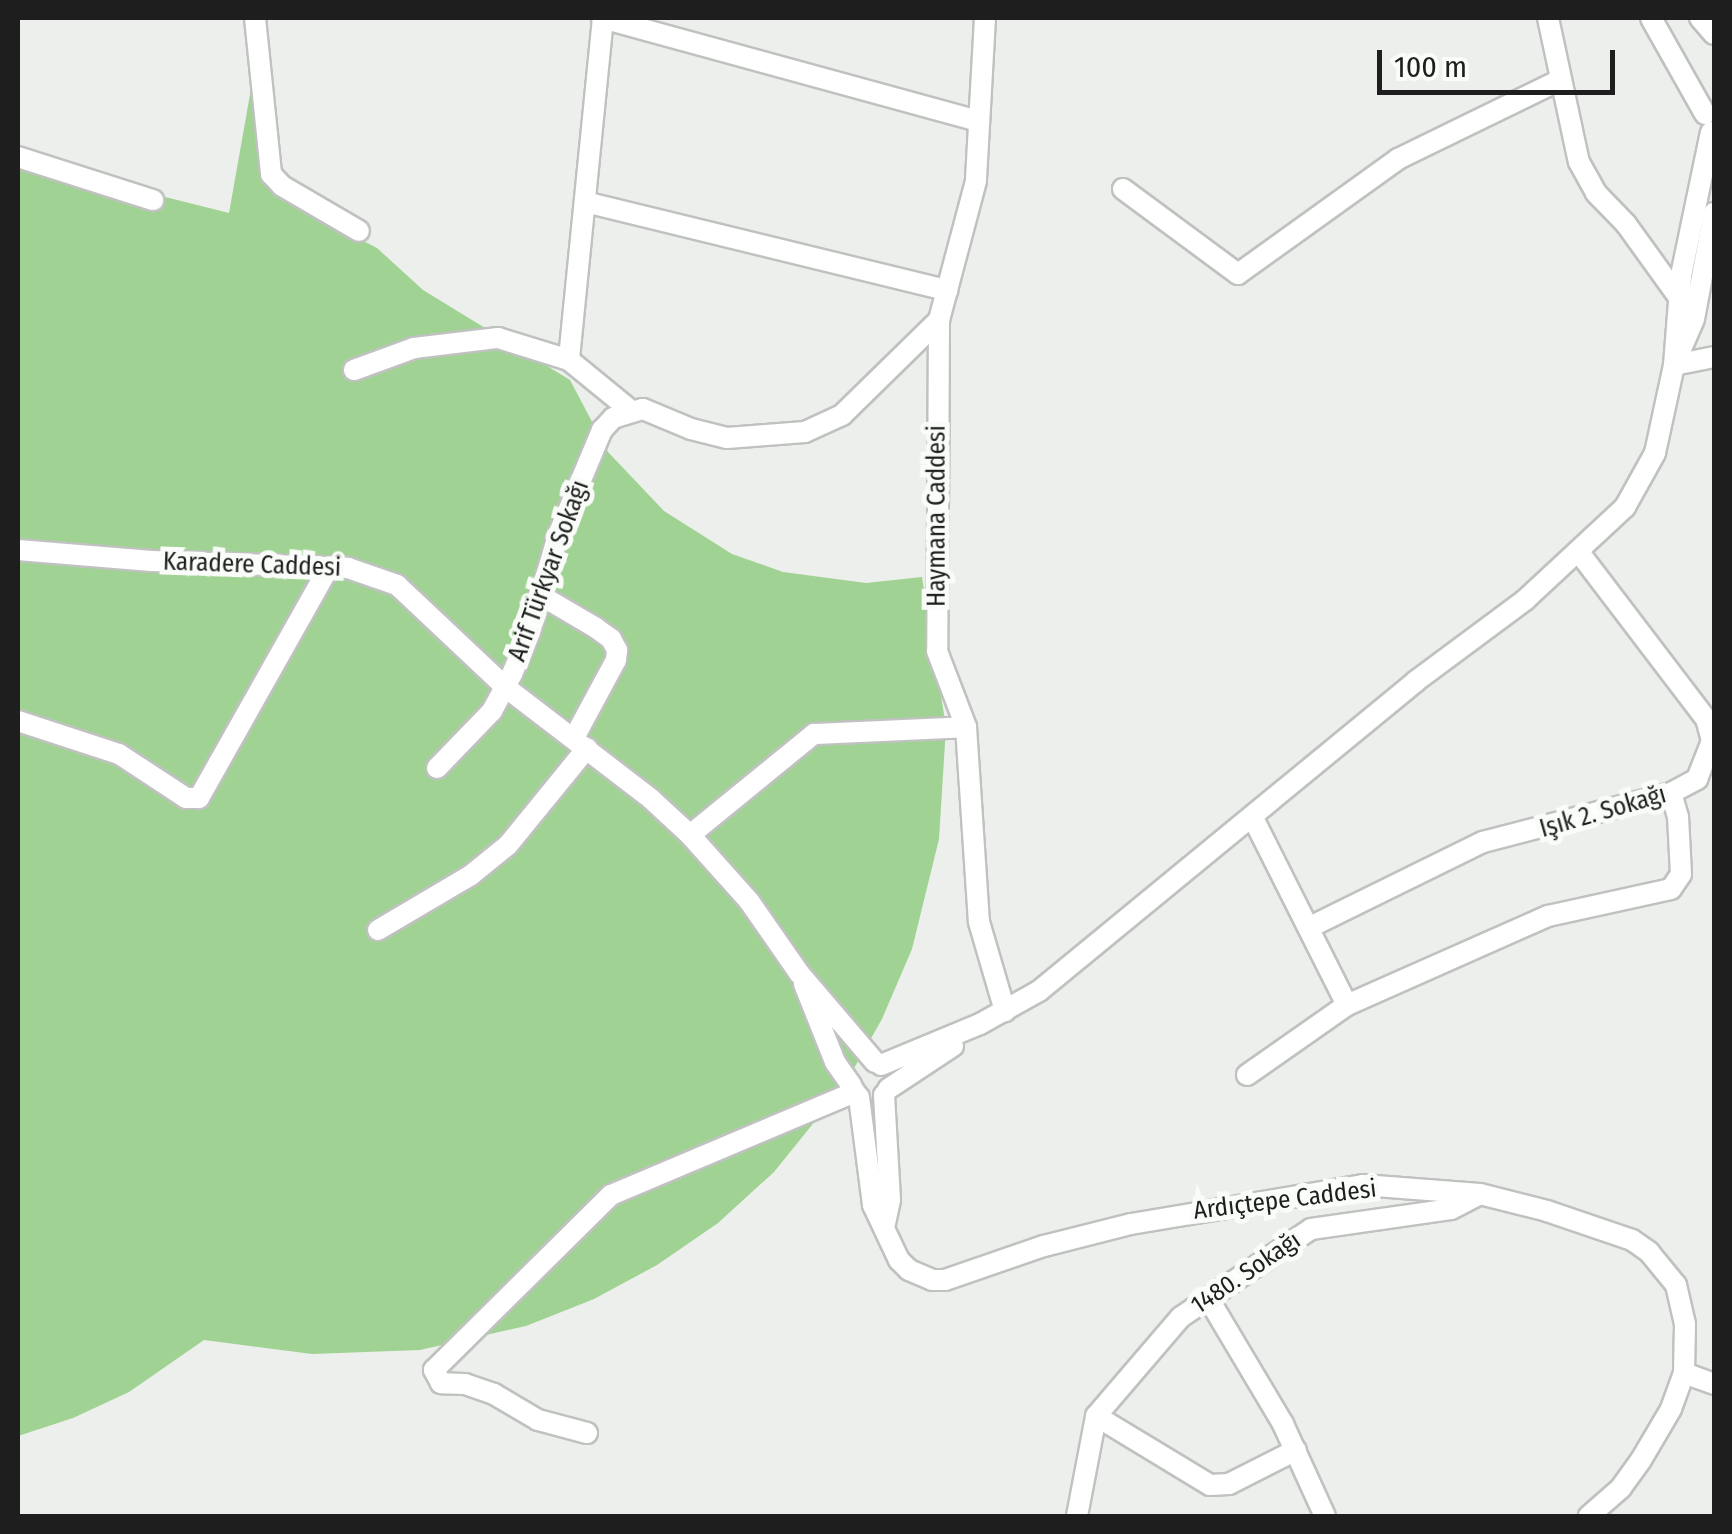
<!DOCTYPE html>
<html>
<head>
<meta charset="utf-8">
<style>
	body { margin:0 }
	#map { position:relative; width:1732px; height:1534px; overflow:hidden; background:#ecefeb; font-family:"Fira Sans Condensed",sans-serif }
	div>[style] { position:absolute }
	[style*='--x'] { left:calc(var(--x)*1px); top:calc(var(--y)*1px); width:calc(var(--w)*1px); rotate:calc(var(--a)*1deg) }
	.green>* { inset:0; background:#a0d293 }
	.roads { filter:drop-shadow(2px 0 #bfc2bf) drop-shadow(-2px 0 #bfc2bf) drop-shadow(0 2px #bfc2bf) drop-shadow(0 -2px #bfc2bf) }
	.minor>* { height:20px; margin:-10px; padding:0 10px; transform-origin:10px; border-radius:10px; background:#fff }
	span { translate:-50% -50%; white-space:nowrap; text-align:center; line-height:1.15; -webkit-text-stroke:10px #f9fcf8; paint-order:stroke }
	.street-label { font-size:25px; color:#1d1e1d }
	.frame { position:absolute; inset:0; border:20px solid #1d1e1d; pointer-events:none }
	.scale { position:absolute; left:1377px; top:50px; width:238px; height:45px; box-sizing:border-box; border:5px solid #1d1e1d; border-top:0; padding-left:12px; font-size:30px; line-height:35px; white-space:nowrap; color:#1d1e1d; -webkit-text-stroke:8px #f9fcf8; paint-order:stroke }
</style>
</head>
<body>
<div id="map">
	<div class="green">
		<i style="clip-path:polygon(254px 72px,285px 197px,291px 204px,377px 248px,423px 290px,570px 380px,608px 452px,664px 511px,732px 554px,783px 572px,866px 583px,922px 577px,946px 727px,939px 839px,912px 949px,882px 1019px,845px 1084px,774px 1172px,718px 1223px,657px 1265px,594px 1299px,526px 1326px,420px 1350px,312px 1354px,204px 1340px,129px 1392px,73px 1418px,18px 1436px,18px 160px,229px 213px)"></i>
	</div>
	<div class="roads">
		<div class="minor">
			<i style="--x:255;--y:18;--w:157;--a:84.1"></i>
			<i style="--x:271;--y:174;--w:16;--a:47"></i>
			<i style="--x:282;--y:186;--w:89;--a:30.3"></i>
			<i style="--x:602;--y:18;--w:391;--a:15.3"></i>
			<i style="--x:603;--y:18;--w:344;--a:95.7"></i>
			<i style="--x:569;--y:360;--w:79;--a:39.3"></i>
			<i style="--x:985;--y:18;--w:163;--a:93.2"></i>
			<i style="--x:976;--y:181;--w:144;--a:104.9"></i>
			<i style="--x:939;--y:320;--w:331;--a:90.3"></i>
			<i style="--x:937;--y:651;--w:81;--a:69.1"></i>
			<i style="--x:966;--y:727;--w:195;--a:86.2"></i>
			<i style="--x:979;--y:922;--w:93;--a:73.7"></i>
			<i style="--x:1548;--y:18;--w:147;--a:77.9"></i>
			<i style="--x:1579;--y:162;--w:35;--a:61"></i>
			<i style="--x:1596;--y:193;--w:43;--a:45.9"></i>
			<i style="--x:1626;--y:224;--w:92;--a:54.2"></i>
			<i style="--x:1651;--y:18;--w:110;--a:60.6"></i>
			<i style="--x:1700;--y:18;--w:21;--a:49"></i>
			<i style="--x:1711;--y:132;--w:147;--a:101.8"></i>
			<i style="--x:1681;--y:276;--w:89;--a:94.5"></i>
			<i style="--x:1674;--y:365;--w:50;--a:-66.5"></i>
			<i style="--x:1694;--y:319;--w:108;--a:-79.3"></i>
			<i style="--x:18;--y:157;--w:142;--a:17.7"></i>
			<i style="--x:1123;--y:189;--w:143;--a:36.5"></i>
			<i style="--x:1238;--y:274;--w:197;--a:-35.7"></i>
			<i style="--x:1398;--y:159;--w:180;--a:-26"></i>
			<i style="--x:585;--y:202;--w:373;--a:13.7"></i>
			<i style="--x:354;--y:370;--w:64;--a:-20.1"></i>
			<i style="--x:414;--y:348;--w:85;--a:-6.8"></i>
			<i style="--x:498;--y:338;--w:74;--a:17.2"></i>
			<i style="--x:18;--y:550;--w:134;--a:4.7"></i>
			<i style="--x:152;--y:561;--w:196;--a:2"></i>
			<i style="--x:348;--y:568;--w:52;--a:19.1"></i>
			<i style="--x:397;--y:585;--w:147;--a:43.3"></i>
			<i style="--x:504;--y:686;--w:185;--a:37.5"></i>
			<i style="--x:651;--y:799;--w:53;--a:42.7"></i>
			<i style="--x:690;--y:835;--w:89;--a:48.2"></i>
			<i style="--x:749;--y:901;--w:88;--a:55.2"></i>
			<i style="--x:799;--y:973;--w:117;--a:49.5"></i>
			<i style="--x:540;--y:595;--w:65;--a:30.5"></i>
			<i style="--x:596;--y:628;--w:19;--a:36"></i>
			<i style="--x:611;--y:639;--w:13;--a:61"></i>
			<i style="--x:617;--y:650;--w:10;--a:96"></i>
			<i style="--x:616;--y:660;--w:89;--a:118.3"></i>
			<i style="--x:18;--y:721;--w:106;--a:18.1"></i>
			<i style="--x:119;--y:754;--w:80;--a:33.3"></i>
			<i style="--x:186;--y:798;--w:13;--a:0"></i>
			<i style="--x:199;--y:798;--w:265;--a:-60.6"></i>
			<i style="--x:437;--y:768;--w:79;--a:-46"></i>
			<i style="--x:492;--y:711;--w:42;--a:-61.6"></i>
			<i style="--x:512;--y:674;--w:46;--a:-66.8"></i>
			<i style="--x:530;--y:632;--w:101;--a:-73.9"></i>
			<i style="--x:558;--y:535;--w:114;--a:-67.3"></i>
			<i style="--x:602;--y:430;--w:16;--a:-47"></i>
			<i style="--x:613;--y:418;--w:31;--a:-17"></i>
			<i style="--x:643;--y:409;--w:52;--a:22.6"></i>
			<i style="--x:691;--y:429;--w:37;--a:14"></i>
			<i style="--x:727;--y:438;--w:78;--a:-4.4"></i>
			<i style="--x:805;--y:432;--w:41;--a:-24.7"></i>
			<i style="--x:842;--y:415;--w:136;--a:-44.4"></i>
			<i style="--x:690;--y:835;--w:160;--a:-39.2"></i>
			<i style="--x:814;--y:734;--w:152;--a:-2.6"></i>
			<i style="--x:1310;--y:927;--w:193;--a:-26.2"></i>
			<i style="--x:1483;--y:842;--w:194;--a:-14.6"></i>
			<i style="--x:1671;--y:793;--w:30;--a:-28"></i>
			<i style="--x:1697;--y:779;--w:41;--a:-68.5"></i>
			<i style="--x:1712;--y:741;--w:23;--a:-105"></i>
			<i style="--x:1706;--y:719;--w:211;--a:-127.3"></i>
			<i style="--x:378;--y:930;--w:108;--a:-30.6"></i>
			<i style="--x:471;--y:875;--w:48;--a:-39"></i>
			<i style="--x:508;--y:845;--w:125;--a:-50.8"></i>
			<i style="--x:804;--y:984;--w:84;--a:68.3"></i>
			<i style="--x:835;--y:1062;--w:29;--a:55"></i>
			<i style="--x:1347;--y:1005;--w:220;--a:-23.9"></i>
			<i style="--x:1548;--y:916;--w:126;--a:-12.4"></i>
			<i style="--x:1671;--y:889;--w:18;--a:-56"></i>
			<i style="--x:1681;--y:874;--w:57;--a:-93"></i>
			<i style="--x:1678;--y:817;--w:25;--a:-106"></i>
			<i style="--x:881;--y:1065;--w:107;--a:-22.5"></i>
			<i style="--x:980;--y:1024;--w:68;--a:-29.2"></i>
			<i style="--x:1039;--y:991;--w:488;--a:-39.4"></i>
			<i style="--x:1416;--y:681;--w:136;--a:-36.6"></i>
			<i style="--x:1525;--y:600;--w:137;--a:-42.9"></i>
			<i style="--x:1625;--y:507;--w:62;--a:-60.9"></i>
			<i style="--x:1655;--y:453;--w:90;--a:-77.8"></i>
			<i style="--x:1674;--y:365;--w:41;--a:-11.3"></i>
			<i style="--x:1247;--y:1075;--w:122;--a:-35"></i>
			<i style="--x:1347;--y:1005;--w:209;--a:-116.7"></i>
			<i style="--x:888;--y:1089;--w:78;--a:-33.5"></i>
			<i style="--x:884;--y:1095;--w:105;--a:86.7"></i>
			<i style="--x:890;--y:1200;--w:24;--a:102"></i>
			<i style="--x:859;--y:1097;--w:109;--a:82.6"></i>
			<i style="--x:873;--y:1205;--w:61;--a:64.7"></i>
			<i style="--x:899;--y:1260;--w:14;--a:45"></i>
			<i style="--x:909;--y:1270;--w:25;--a:23"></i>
			<i style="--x:932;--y:1280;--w:13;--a:0"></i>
			<i style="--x:945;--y:1280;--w:105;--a:-19"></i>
			<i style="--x:1044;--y:1246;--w:90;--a:-14.2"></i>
			<i style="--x:1131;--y:1224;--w:235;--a:-9.5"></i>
			<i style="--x:1363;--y:1185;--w:117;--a:4.4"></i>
			<i style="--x:1480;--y:1194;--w:69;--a:14.2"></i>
			<i style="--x:1547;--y:1211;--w:90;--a:18.8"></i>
			<i style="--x:1632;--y:1240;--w:21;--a:35"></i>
			<i style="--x:1649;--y:1252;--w:43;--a:50.7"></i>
			<i style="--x:1676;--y:1285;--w:40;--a:77"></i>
			<i style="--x:1685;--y:1324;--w:49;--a:91.2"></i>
			<i style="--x:1684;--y:1373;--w:38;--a:110"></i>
			<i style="--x:1671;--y:1409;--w:59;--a:120.5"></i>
			<i style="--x:1641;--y:1460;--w:34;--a:126"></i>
			<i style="--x:1621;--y:1488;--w:43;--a:138.8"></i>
			<i style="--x:1208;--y:1298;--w:147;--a:59.2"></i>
			<i style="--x:1283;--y:1424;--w:101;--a:65.5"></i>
			<i style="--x:1684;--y:1373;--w:32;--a:20"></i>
			<i style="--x:1096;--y:1416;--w:133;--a:31.2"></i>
			<i style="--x:1210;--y:1485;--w:19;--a:-3"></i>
			<i style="--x:1229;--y:1484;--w:75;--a:-26.9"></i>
			<i style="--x:587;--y:1433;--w:51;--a:-165.1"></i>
			<i style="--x:538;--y:1420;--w:51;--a:-149.4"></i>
			<i style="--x:494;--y:1394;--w:31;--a:-161"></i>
			<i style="--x:465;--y:1384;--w:24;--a:-178"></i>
			<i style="--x:441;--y:1383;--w:15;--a:-118"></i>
			<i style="--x:434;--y:1370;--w:249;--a:-44.7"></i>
			<i style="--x:611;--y:1195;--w:265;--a:-22.9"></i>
			<i style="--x:1077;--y:1516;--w:102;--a:-79.2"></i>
			<i style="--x:1096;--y:1416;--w:130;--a:-49.4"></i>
			<i style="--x:1181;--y:1317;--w:157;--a:-34.1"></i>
			<i style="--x:1311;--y:1229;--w:141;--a:-8.1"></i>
			<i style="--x:1451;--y:1209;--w:31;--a:-27"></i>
		</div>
	</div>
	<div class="street-label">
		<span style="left:937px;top:516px;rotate:-90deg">Haymana Caddesi</span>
		<span style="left:252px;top:565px;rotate:2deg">Karadere Caddesi</span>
		<span style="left:549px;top:571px;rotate:-70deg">Arif Türkyar Sokağı</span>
		<span style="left:1603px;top:812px;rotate:-16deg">Işık 2. Sokağı</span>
		<span style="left:1285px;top:1200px;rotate:-7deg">Ardıçtepe Caddesi</span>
		<span style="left:1246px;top:1273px;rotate:-34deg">1480. Sokağı</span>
	</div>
	<div class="frame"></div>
	<div class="scale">100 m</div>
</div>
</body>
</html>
